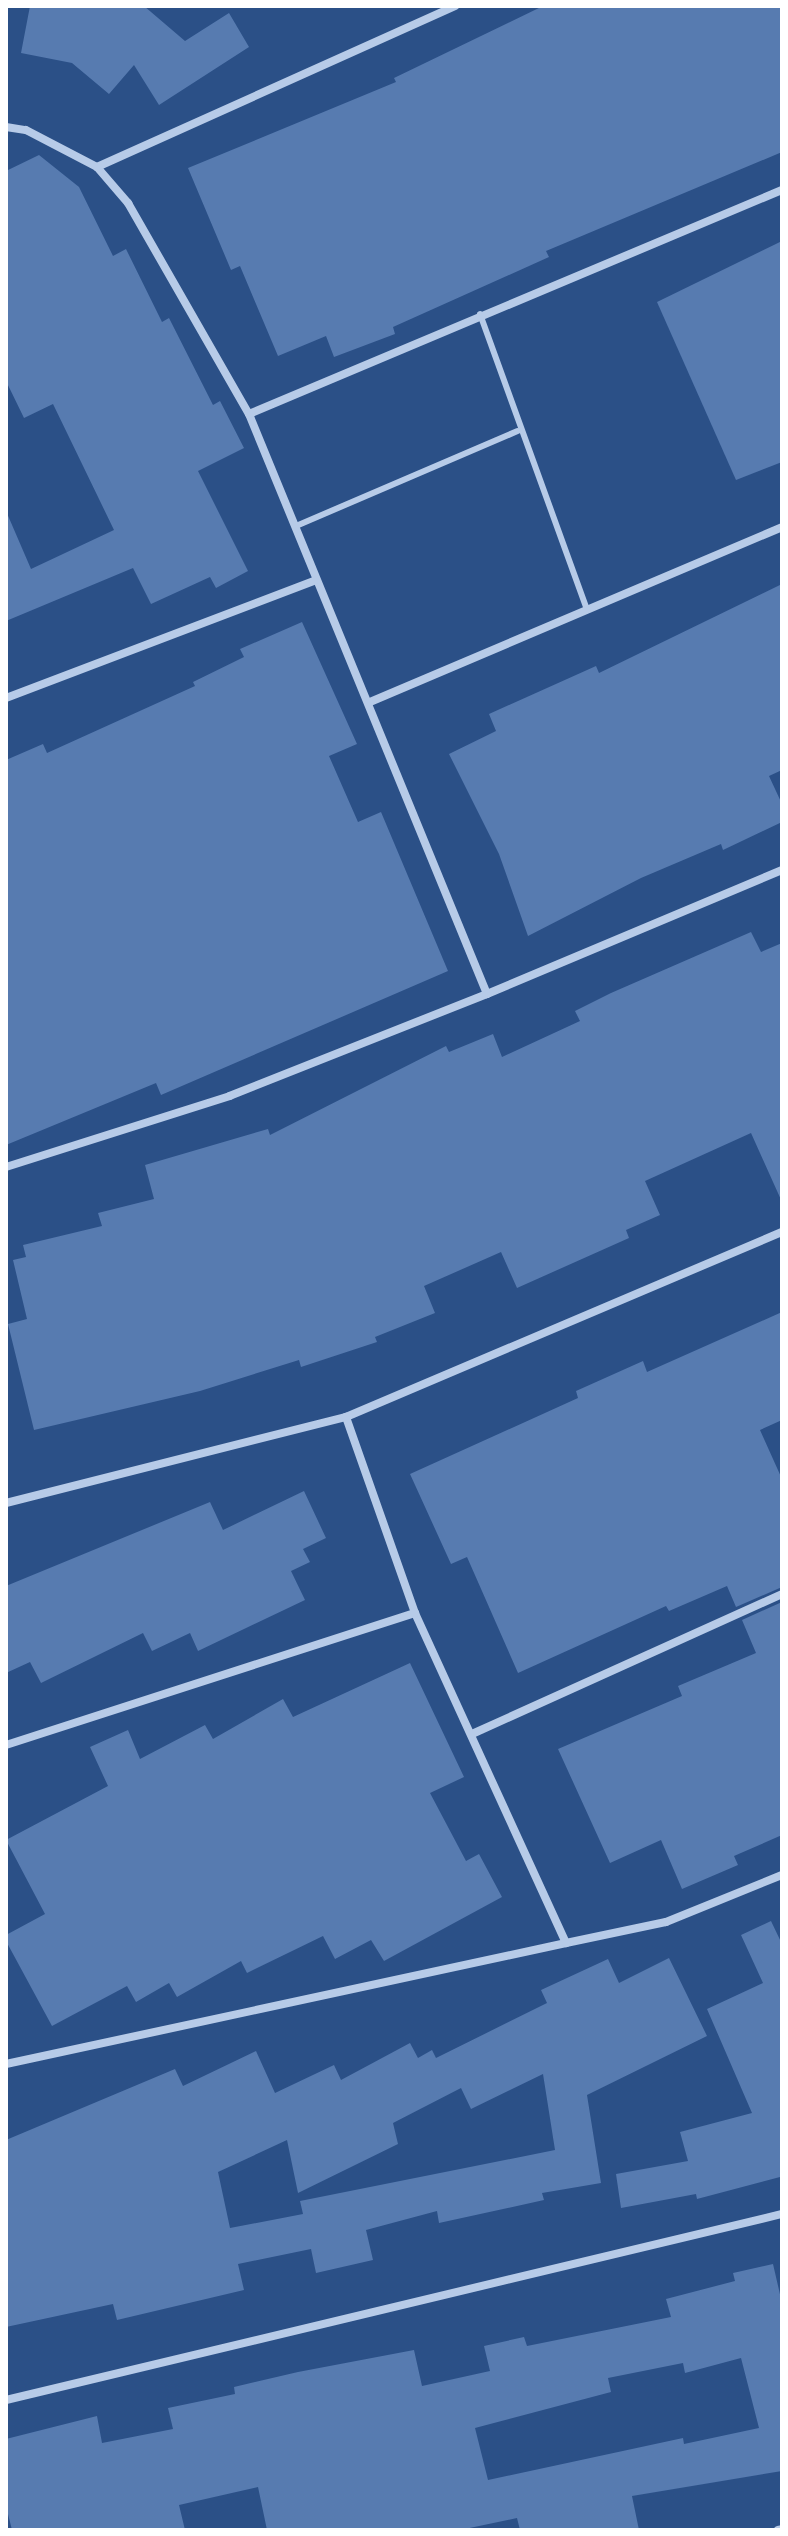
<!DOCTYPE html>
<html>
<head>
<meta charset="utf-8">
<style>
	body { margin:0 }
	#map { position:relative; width:788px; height:2536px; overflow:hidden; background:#2b5087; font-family:Helvetica,sans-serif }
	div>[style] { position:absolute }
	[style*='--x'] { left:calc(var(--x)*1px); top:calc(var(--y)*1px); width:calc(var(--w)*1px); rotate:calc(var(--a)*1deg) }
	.building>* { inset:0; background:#577bb0 }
	.service>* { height:6px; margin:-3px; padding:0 3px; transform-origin:3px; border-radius:3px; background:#b7cbe8 }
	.minor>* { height:8px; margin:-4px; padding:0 4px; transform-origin:4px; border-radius:4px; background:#b7cbe8 }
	span { translate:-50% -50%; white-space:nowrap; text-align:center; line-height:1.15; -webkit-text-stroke:6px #2b5087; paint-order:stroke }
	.frame { position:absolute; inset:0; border:8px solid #fff; pointer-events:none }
</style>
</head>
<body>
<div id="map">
	<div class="building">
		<i style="clip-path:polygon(30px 6px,144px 6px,185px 41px,229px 13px,249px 47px,159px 105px,134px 65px,109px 94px,72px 63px,21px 53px)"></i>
		<i style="clip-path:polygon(543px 6px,782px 6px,782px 152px,546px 251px,549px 257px,393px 327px,395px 334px,334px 357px,326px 336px,278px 356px,240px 266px,231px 270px,188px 168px,396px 82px,394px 78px)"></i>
		<i style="clip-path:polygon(39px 155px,79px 187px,113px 256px,126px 249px,162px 322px,169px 318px,213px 405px,220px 401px,244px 448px,198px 471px,248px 571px,216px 588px,210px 577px,151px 604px,133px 568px,6px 621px,6px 511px,31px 569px,114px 530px,53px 404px,24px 418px,6px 381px,6px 171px)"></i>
		<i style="clip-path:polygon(782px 241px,782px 462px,736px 480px,657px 302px)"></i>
		<i style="clip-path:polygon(782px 584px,782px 770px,769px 776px,782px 804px,782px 822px,723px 850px,721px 844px,641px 878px,528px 936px,499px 854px,449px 754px,496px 731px,489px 714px,596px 666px,599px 673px)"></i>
		<i style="clip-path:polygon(302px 622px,357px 744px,329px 756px,358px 822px,381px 812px,448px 971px,161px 1095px,156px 1083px,6px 1145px,6px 760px,43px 744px,47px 753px,195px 686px,193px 682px,244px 657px,240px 649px)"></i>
		<i style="clip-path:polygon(751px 932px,761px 952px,782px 943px,782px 1202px,751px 1133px,645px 1181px,660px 1215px,626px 1230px,629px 1238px,517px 1288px,501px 1252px,424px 1286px,435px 1313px,375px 1337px,377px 1342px,301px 1367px,299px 1360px,200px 1391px,34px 1430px,8px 1324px,27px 1319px,13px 1260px,26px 1257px,23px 1245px,102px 1226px,98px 1213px,154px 1199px,145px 1165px,268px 1129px,270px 1135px,446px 1046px,449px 1052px,493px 1034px,502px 1057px,580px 1021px,575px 1011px,611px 993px)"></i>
		<i style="clip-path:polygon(782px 1312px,782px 1420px,760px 1430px,782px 1479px,782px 1587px,736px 1607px,727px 1586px,669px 1611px,666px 1606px,518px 1673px,467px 1557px,451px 1564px,410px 1474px,578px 1398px,576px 1391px,643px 1361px,647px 1372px)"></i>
		<i style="clip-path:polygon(304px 1491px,326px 1538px,303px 1549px,310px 1562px,291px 1571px,305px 1600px,198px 1651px,190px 1633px,152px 1651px,143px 1633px,41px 1683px,30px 1662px,6px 1673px,6px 1586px,210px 1502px,223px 1530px)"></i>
		<i style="clip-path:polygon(782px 1602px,782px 1835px,734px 1856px,738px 1865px,682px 1889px,661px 1840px,610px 1863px,558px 1749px,682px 1696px,678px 1686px,756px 1653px,742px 1620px)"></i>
		<i style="clip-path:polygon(410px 1663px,464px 1777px,430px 1793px,466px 1861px,479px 1854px,502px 1897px,384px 1961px,371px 1940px,335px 1959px,323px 1936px,247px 1973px,241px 1961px,177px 1997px,169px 1983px,136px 2002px,127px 1986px,52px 2026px,6px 1941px,6px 1935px,45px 1914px,6px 1840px,108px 1786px,90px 1747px,128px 1730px,140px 1759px,205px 1725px,213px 1739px,283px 1699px,293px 1717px)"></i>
		<i style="clip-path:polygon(771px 1921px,782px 1944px,782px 2183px,780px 2177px,697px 2199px,696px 2194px,621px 2208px,616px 2174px,688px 2161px,680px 2132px,752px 2113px,707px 2009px,763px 1983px,741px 1935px)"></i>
		<i style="clip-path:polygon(evenodd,669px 1958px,707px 2036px,587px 2095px,601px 2183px,542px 2193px,544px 2200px,439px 2223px,437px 2211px,366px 2230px,373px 2260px,316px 2273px,311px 2249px,238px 2264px,244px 2290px,117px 2320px,113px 2304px,6px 2327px,6px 2140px,175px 2069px,183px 2086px,256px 2051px,275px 2093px,334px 2065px,341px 2080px,410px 2043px,418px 2058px,432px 2050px,436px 2058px,547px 2003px,541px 1990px,608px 1959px,619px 1983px,669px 1958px,543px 2074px,555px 2150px,300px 2201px,303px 2214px,230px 2228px,218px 2172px,287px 2140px,298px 2193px,398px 2144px,393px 2123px,461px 2088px,471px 2109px,543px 2074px)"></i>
		<i style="clip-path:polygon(evenodd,773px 2264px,782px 2303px,782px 2471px,632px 2496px,639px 2530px,520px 2530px,517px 2518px,460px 2530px,267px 2530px,258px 2487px,179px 2505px,185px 2530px,12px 2530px,6px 2506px,6px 2439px,97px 2416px,102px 2443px,173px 2429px,168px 2408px,235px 2394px,234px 2387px,298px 2372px,414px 2350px,422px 2386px,490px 2371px,484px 2346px,524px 2337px,527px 2346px,671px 2317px,666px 2299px,735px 2281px,733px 2273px,773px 2264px,741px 2358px,759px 2428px,684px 2444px,683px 2438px,488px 2480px,475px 2428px,611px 2392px,608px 2378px,683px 2363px,685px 2373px,741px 2358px)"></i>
	</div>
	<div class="service">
		<i style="--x:480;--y:314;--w:315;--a:70.1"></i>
		<i style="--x:296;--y:526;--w:241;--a:-23.2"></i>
	</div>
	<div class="minor">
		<i style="--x:6;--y:127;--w:20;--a:9"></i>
		<i style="--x:26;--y:130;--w:80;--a:27.5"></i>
		<i style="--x:97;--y:167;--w:48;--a:49.3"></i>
		<i style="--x:128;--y:203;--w:243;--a:60.2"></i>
		<i style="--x:249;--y:414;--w:627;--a:67.69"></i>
		<i style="--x:487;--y:994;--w:277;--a:158.4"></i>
		<i style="--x:230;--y:1096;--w:235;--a:162.4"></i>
		<i style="--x:97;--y:167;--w:393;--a:-24.2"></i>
		<i style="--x:249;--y:414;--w:578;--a:-22.8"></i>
		<i style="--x:6;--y:698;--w:332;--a:-20.8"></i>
		<i style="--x:370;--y:702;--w:448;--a:-23"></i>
		<i style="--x:487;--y:994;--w:320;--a:-22.8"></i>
		<i style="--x:6;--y:1503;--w:351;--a:-14.2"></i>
		<i style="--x:346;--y:1417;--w:474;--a:-23"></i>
		<i style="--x:472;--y:1734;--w:340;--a:-24.3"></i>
		<i style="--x:6;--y:1745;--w:430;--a:-17.9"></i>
		<i style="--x:566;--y:1943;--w:102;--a:-11.9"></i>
		<i style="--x:666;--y:1922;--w:125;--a:-22.1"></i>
		<i style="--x:6;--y:2064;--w:573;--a:-12.19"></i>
		<i style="--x:566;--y:1943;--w:363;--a:-114.6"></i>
		<i style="--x:415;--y:1613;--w:208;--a:-109.4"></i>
		<i style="--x:6;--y:2400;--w:798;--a:-13.48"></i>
		<i style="--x:778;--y:2530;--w:4;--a:-14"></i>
	</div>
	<div class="frame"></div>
</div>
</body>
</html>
